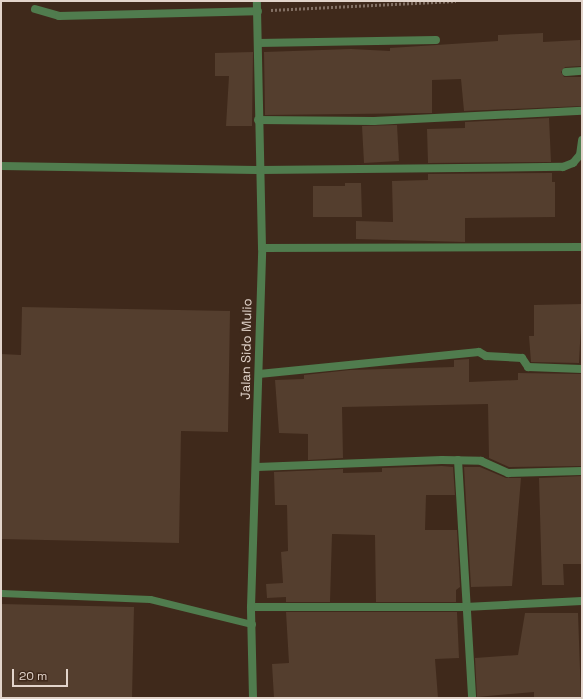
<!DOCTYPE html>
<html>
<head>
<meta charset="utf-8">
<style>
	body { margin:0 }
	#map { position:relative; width:583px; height:699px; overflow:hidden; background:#3f291b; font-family:"Space Grotesk",sans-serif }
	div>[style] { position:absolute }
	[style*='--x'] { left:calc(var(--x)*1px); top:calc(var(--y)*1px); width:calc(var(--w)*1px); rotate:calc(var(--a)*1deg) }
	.building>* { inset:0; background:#543e2e }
	.path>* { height:2.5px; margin-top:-1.25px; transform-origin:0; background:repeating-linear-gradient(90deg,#837064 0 2px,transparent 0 4px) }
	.lane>* { height:7px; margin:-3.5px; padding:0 3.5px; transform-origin:3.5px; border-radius:3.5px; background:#507c4e }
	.street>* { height:8px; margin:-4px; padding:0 4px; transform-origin:4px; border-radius:4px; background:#507c4e }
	span { translate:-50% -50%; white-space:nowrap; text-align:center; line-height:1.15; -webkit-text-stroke:3.5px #3f291b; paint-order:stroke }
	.street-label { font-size:13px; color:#e2d4cb }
	.frame { position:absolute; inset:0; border:2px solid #e2d4cb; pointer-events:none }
	.scale { position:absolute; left:12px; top:669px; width:56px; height:18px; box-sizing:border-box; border:2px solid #e2d4cb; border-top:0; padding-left:5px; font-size:12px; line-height:14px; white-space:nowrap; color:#e2d4cb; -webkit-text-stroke:3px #3f291b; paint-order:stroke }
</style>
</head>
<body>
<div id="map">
	<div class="building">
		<i style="clip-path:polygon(543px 33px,543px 42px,580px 40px,581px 66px,565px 67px,561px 72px,564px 77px,582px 77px,582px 106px,464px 111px,461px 79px,432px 80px,432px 113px,265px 115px,264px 52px,351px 49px,390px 51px,390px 48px,498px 41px,498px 35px)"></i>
		<i style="clip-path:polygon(253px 52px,252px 126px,226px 126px,229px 76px,215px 76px,215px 53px)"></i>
		<i style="clip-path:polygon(549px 118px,551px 162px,428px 163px,427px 129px,465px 128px,465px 122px)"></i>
		<i style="clip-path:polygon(397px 125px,399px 161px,364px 163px,362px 126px)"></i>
		<i style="clip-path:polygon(552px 173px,552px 182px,555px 182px,555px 217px,465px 218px,465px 242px,356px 239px,356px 221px,393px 222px,392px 181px,428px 180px,428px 174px)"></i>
		<i style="clip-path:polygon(345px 183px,361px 183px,362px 217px,313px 217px,313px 186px,345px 186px)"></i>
		<i style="clip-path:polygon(582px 304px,579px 363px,531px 362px,529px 336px,534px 336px,534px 305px)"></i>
		<i style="clip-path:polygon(22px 307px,230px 311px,228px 432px,181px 431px,179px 543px,1px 539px,1px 354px,21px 355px)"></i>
		<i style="clip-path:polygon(469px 359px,469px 382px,518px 380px,518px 373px,582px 374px,582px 466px,509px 467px,489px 458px,488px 404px,342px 407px,343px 458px,308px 460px,308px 434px,279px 433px,275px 380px,304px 379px,304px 375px,350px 370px,454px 367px,454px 360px)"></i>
		<i style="clip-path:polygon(442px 466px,453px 467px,455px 495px,426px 495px,425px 530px,457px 530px,460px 587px,456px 590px,456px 602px,376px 602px,375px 535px,332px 534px,330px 602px,286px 602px,286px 597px,267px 598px,266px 584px,283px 583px,281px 552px,288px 551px,287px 505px,275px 505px,274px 472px,343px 469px,343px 473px,382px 472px,382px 468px)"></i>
		<i style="clip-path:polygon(464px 467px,480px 467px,506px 478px,521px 478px,512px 586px,471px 587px)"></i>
		<i style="clip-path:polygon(582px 476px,582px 564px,563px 564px,564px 585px,542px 585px,539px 478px)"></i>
		<i style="clip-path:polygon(1px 604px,134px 607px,132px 698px,1px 698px)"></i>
		<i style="clip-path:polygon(286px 612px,457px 612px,459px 658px,435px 659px,438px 698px,274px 698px,272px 664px,289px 663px)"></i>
		<i style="clip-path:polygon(525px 613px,578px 613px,581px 698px,534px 698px,534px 692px,477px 697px,475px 658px,518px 655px)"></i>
	</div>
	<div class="path">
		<i style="--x:271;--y:10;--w:185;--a:-2.8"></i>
	</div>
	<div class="lane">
		<i style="--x:1;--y:593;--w:149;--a:2.3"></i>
		<i style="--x:150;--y:599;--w:105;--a:13.8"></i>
	</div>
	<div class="street">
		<i style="--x:35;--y:9;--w:25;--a:16"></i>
		<i style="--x:59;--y:16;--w:199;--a:-1.4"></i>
		<i style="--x:258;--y:43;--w:178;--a:-1"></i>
		<i style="--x:566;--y:72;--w:16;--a:-4"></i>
		<i style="--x:258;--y:120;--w:116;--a:0.5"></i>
		<i style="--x:374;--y:121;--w:208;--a:-2.8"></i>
		<i style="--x:1;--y:166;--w:259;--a:0.9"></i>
		<i style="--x:260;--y:170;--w:303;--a:-0.6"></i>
		<i style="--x:563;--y:167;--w:11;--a:-22"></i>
		<i style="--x:573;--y:163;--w:11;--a:-49"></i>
		<i style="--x:580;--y:155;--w:15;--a:-82"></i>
		<i style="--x:262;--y:248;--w:320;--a:-0.2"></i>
		<i style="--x:259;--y:374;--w:221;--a:-5.7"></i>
		<i style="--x:479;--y:352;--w:8;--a:30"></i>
		<i style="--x:486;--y:356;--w:36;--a:3"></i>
		<i style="--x:522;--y:358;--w:11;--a:56"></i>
		<i style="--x:528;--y:367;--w:54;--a:2.1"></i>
		<i style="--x:458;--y:460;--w:238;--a:86.6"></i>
		<i style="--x:257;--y:467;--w:185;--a:-2.2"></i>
		<i style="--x:442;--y:460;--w:39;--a:1"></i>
		<i style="--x:481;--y:461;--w:30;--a:24"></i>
		<i style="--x:508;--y:473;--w:74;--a:-1.5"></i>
		<i style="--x:251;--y:607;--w:214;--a:0"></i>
		<i style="--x:465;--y:607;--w:117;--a:-2.9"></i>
		<i style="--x:253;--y:698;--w:91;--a:-91.3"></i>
		<i style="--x:251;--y:607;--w:359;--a:-88.2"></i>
		<i style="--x:262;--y:248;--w:247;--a:-91.2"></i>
	</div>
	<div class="street-label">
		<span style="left:247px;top:349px;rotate:-89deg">Jalan Sido Mulio</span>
	</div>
	<div class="frame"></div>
	<div class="scale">20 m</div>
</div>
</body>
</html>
